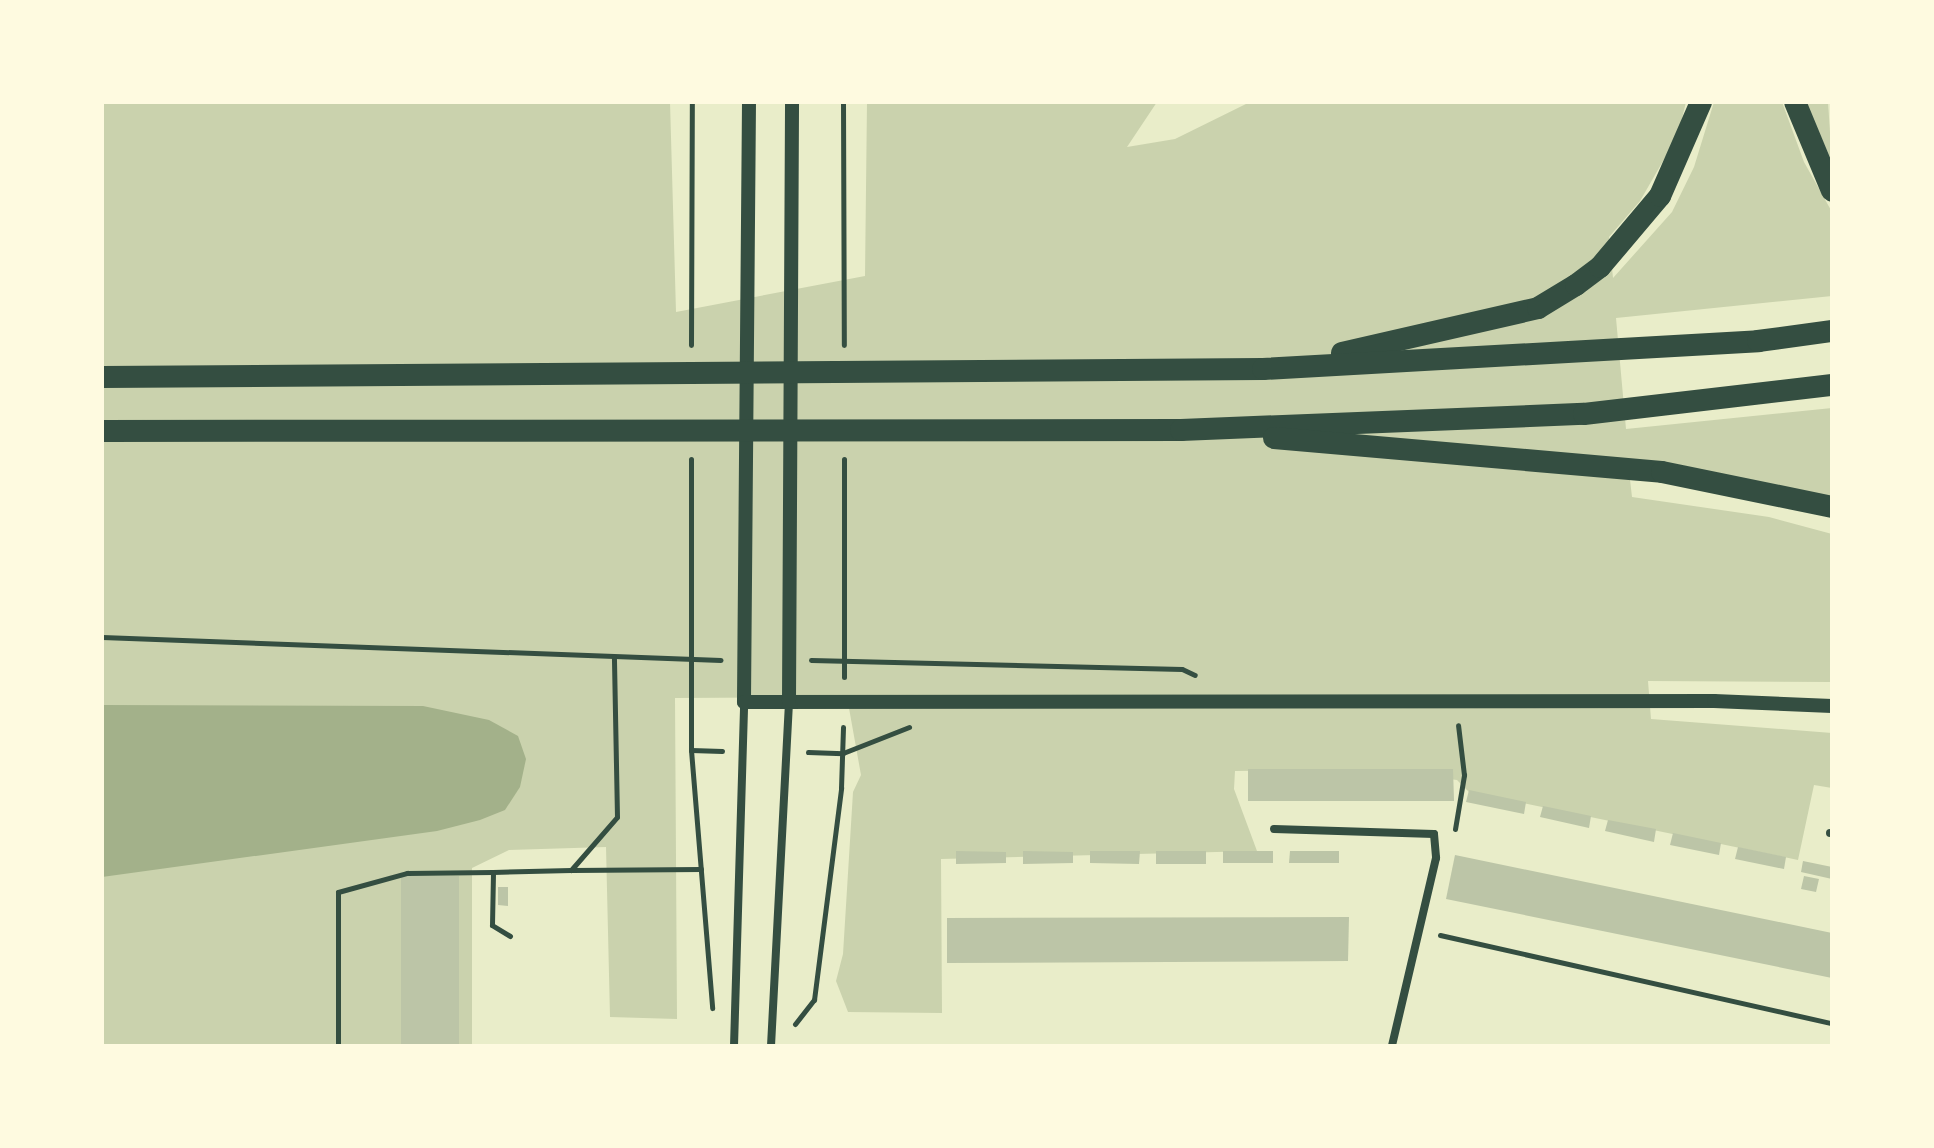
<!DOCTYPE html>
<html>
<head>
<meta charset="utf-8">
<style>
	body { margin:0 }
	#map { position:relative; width:1934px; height:1148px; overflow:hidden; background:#e9edc9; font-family:"Nunito Sans",sans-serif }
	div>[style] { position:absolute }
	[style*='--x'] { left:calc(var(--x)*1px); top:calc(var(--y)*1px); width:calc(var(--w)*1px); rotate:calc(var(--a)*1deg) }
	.green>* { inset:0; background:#cad2ad }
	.water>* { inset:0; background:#a3b18a }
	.building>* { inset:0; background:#bcc5a7 }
	.path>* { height:5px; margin:-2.5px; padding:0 2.5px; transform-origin:2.5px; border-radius:2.5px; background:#344e41 }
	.minor>* { height:8px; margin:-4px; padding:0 4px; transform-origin:4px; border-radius:4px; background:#344e41 }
	.tertiary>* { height:14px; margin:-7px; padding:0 7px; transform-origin:7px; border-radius:7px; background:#344e41 }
	.trunk>* { height:22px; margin:-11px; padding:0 11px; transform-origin:11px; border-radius:11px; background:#344e41 }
	span { translate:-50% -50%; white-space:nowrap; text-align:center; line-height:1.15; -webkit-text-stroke:7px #fefae0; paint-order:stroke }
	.frame { position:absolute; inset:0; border:104px solid #fefae0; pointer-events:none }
</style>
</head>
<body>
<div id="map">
	<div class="green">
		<i style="clip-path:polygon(102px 102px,670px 102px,676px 312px,865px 276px,867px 102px,1157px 102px,1127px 147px,1175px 139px,1250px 102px,1686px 102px,1678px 135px,1640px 201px,1609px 237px,1613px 278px,1672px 212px,1694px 167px,1714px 102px,1782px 102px,1804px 162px,1832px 212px,1832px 296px,1616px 318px,1626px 429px,1832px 408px,1832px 501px,1628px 462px,1632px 497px,1769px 517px,1832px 534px,1832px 682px,1648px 681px,1651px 719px,1832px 733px,1832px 788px,1814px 785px,1798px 860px,1469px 792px,1457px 780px,1364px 769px,1235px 771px,1234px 789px,1257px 851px,941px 859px,942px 1013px,848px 1012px,836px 981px,843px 954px,853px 792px,861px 775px,847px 697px,675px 698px,677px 1019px,610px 1017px,606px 847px,509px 850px,472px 868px,472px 1046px,102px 1046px)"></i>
		<i style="clip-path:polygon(1807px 102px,1828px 102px,1832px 162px,1808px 107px)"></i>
	</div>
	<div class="water">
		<i style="clip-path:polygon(102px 705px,423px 706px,489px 720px,518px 736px,526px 759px,520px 787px,505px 810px,480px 820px,437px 831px,102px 877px)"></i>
	</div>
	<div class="building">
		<i style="clip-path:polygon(1248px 769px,1453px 769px,1454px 801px,1248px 801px)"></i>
		<i style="clip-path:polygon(1469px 790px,1526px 802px,1524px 814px,1466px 802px)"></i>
		<i style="clip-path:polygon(1543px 806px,1591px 816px,1589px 828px,1540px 817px)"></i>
		<i style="clip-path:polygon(1608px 820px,1656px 829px,1654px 842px,1605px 831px)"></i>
		<i style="clip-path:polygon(1673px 833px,1721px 843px,1719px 855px,1670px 845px)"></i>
		<i style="clip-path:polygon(1738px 847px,1786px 857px,1784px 869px,1735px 859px)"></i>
		<i style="clip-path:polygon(956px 851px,1006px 852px,1006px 863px,956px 864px)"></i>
		<i style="clip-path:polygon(1023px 851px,1073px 852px,1073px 863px,1023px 864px)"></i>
		<i style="clip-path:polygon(1090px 851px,1140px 851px,1139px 864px,1090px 863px)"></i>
		<i style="clip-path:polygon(1156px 851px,1206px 851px,1206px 864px,1156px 864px)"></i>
		<i style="clip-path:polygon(1223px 851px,1273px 851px,1273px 863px,1223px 863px)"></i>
		<i style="clip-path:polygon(1290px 851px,1339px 851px,1339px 863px,1289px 863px)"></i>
		<i style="clip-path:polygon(1455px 855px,1832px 933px,1832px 978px,1446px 899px)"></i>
		<i style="clip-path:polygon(1803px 861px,1832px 867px,1832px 879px,1801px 872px)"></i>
		<i style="clip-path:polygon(401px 876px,459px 876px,459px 1046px,401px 1046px)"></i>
		<i style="clip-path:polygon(1804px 876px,1819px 879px,1816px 892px,1801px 889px)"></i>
		<i style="clip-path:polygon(498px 887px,508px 887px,508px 906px,498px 905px)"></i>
		<i style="clip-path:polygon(1349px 917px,1348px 961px,947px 963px,947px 918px)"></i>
	</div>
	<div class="path">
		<i style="--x:843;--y:102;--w:243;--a:89.8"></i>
		<i style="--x:691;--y:345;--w:243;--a:-89.8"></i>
		<i style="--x:691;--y:459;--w:291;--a:90"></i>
		<i style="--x:691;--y:750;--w:259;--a:85.3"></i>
		<i style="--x:102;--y:637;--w:619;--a:2.13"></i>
		<i style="--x:811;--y:660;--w:371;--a:1.4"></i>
		<i style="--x:1182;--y:669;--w:14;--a:25"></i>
		<i style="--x:844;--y:677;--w:218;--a:-90"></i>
		<i style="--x:691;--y:750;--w:31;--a:2"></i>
		<i style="--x:808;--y:752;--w:35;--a:2"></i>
		<i style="--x:843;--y:753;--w:71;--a:-21.5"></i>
		<i style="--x:1455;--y:829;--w:55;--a:-80.5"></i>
		<i style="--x:1464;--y:775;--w:50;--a:-96.8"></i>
		<i style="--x:572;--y:870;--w:129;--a:-0.4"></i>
		<i style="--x:1440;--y:935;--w:402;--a:12.7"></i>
		<i style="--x:510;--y:936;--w:21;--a:-149"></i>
		<i style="--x:492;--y:925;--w:53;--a:-88.9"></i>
		<i style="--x:493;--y:872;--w:78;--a:-1.5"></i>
		<i style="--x:571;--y:870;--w:70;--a:-49"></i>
		<i style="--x:617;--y:817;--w:160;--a:-91.1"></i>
		<i style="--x:795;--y:1024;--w:31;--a:-52"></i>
		<i style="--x:814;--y:1000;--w:214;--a:-82.7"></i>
		<i style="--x:841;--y:788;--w:61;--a:-88.1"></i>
		<i style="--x:338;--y:1046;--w:154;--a:-90"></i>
		<i style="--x:338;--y:892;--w:72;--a:-15.4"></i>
		<i style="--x:407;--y:873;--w:86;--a:-0.7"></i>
	</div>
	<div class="minor">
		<i style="--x:1274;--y:829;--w:160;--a:1.8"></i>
		<i style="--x:1434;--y:834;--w:24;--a:85"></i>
		<i style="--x:1436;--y:858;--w:193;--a:103.2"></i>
		<i style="--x:1830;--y:833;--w:2;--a:0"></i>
		<i style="--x:734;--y:1046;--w:344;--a:-88.3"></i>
		<i style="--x:771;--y:1046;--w:345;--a:-87"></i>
	</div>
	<div class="tertiary">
		<i style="--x:749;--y:102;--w:600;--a:90.48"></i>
		<i style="--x:744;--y:702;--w:970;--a:-0.06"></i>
		<i style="--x:1714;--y:701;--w:118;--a:2.4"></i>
		<i style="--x:789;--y:701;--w:599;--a:-89.71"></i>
	</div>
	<div class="trunk">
		<i style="--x:1795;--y:102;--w:96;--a:67.4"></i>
		<i style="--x:1342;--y:353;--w:201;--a:-12.9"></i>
		<i style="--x:1538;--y:308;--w:44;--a:-31.2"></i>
		<i style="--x:1576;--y:285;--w:30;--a:-37"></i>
		<i style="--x:1600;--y:267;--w:93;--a:-49.8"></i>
		<i style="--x:1660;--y:196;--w:103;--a:-66.4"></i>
		<i style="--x:102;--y:377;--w:1161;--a:-0.39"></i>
		<i style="--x:1263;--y:369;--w:496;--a:-3.2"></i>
		<i style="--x:1758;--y:341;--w:75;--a:-7.7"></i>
		<i style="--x:102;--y:431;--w:1079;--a:-0.05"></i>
		<i style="--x:1181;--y:430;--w:403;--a:-2.3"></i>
		<i style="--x:1584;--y:414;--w:250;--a:-6.7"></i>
		<i style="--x:1274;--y:438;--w:389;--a:5"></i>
		<i style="--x:1662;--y:472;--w:174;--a:11.6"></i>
	</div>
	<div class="frame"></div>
</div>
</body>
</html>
